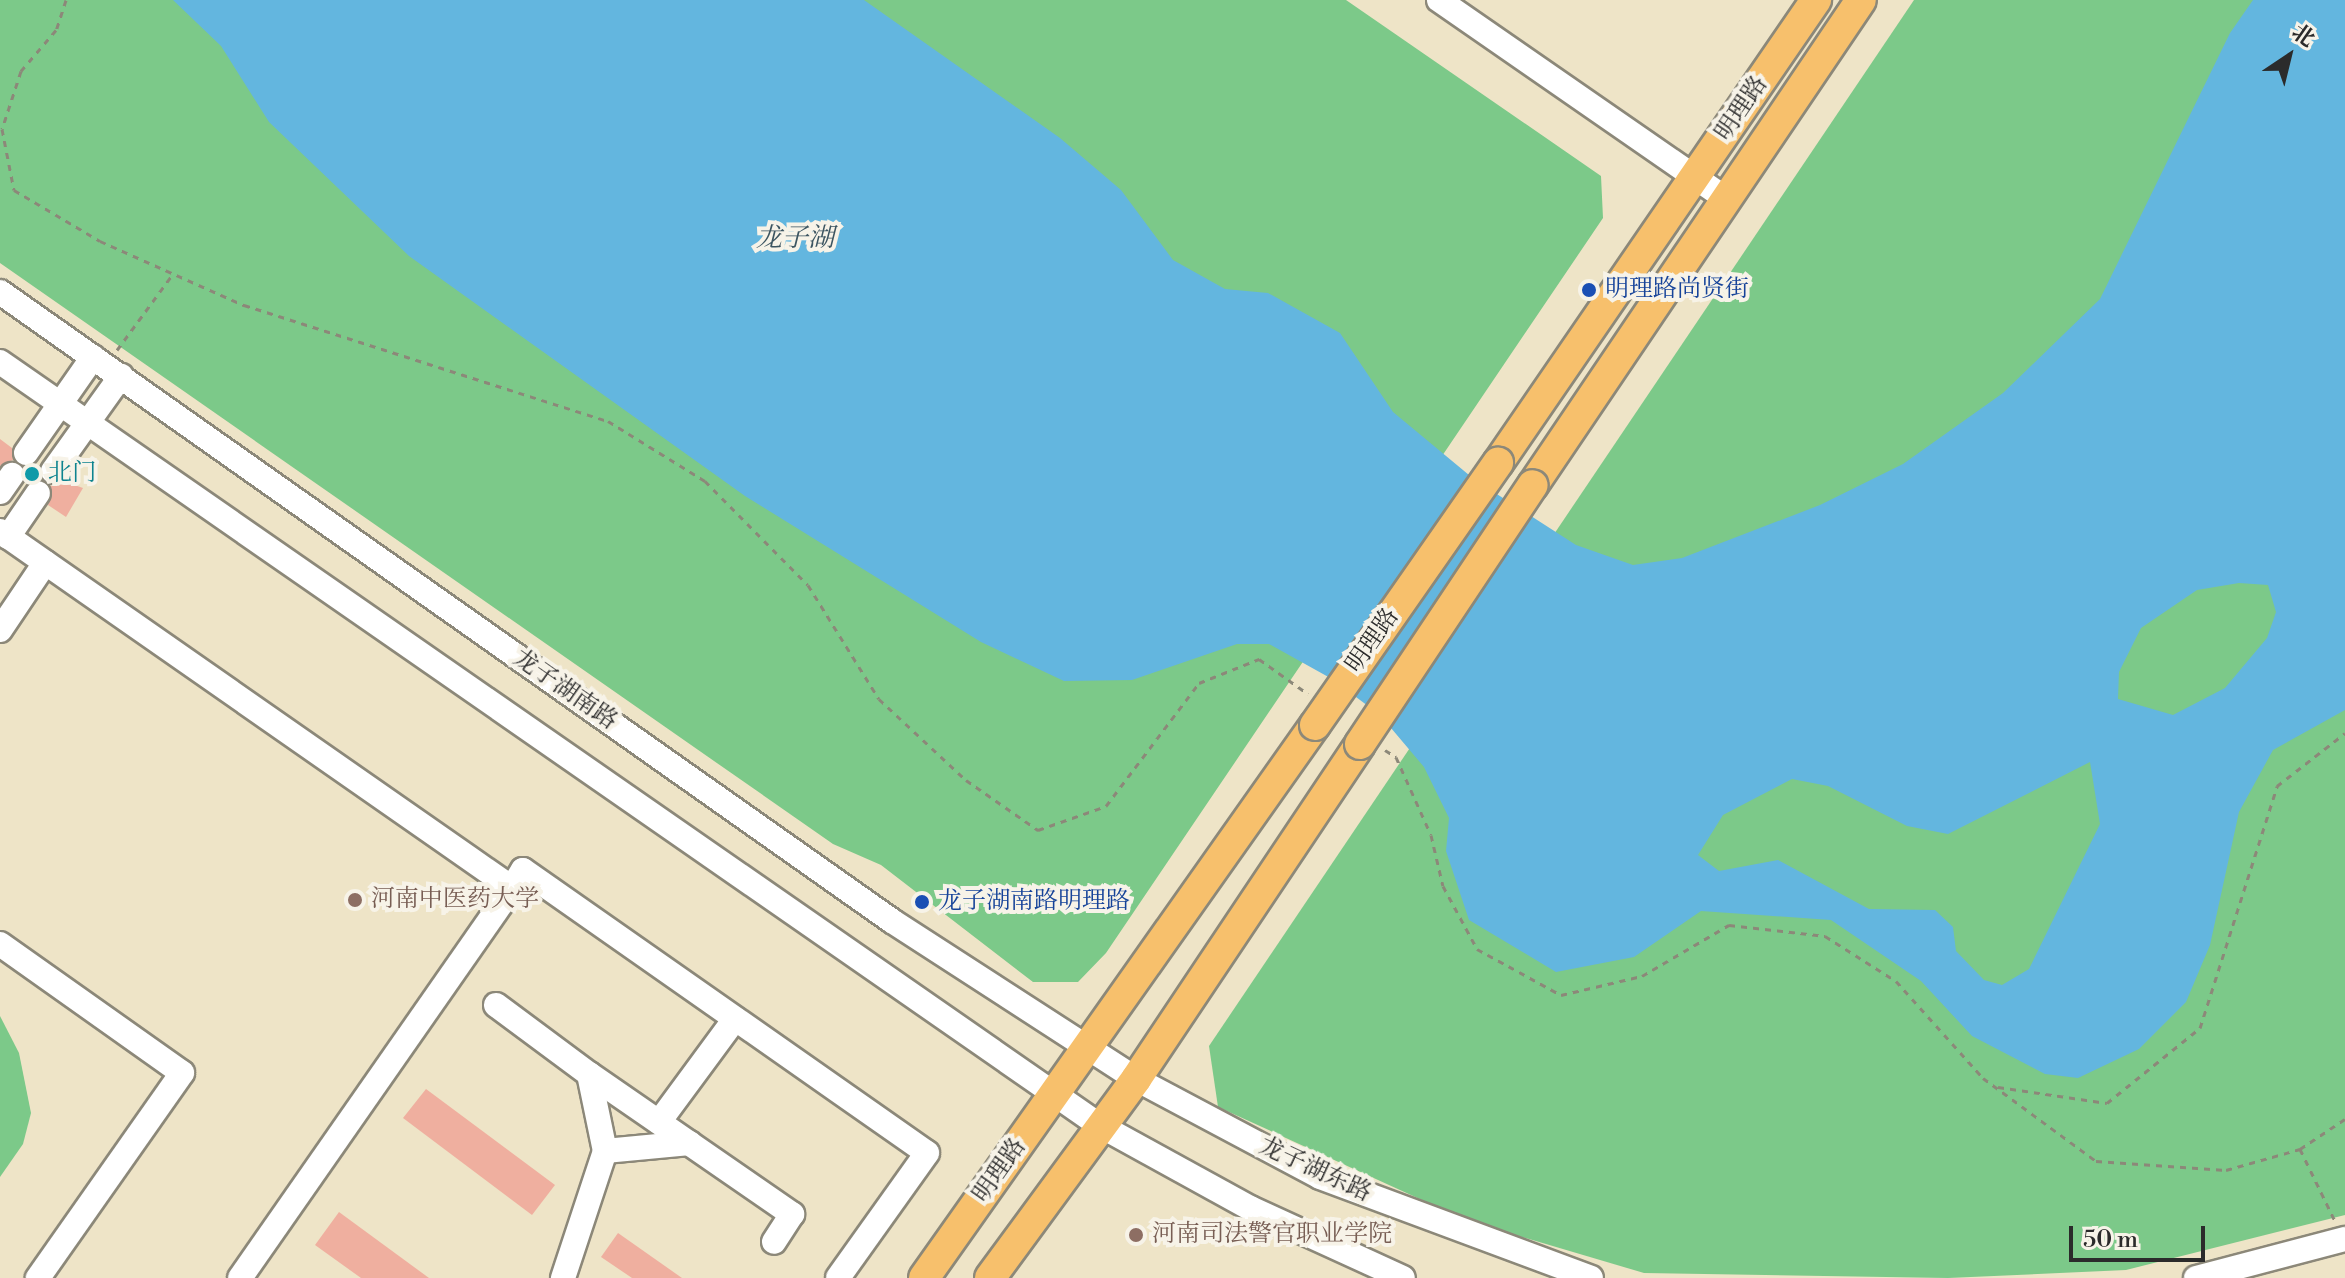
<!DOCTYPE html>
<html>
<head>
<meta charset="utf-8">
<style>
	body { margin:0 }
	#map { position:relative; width:2345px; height:1278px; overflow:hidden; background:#eee4c7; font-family:"Libre Bodoni","Noto Serif SC",serif }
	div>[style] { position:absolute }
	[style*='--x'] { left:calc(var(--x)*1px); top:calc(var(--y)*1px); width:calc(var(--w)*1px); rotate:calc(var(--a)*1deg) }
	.green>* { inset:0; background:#7cc989 }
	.water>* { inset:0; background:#63b6df }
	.building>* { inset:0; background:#efaf9f }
	.path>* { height:3px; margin-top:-1.5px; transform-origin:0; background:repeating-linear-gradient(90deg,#8c8879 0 6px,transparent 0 12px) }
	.roads { filter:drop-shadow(2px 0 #8c8879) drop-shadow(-2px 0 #8c8879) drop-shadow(0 2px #8c8879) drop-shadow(0 -2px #8c8879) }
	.minor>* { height:24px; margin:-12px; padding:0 12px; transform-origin:12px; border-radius:12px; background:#fff }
	.major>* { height:30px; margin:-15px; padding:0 15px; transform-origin:15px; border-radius:15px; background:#f7c06c }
	.bridges { filter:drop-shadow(2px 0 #8c8879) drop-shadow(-2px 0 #8c8879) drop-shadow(0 2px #8c8879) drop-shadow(0 -2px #8c8879) }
	.major-bridge>* { height:30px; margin:-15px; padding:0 15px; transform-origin:15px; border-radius:15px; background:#f7c06c }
	.dots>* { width:22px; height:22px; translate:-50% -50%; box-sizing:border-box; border:4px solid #f7f3e8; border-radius:50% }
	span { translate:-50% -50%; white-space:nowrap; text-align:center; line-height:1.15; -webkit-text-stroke:8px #f7f3e8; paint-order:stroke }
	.street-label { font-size:24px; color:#2b2b2b }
	.transit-label { font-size:24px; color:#164399 }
	.left { translate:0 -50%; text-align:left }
	.culture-label { font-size:24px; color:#0d838f }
	.education-label { font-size:24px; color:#785e54 }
	.water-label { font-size:26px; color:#3c5561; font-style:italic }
	.north { position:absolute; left:2249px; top:16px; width:80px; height:80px; -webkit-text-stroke:6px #f7f3e8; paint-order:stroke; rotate:35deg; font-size:22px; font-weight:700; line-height:32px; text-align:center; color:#2b2b2b }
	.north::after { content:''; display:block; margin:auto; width:28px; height:36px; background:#2b2b2b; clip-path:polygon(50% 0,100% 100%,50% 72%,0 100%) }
	.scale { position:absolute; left:2069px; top:1226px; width:136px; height:36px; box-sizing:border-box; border:4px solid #2b2b2b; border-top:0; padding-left:10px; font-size:24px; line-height:28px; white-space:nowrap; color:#2b2b2b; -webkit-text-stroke:6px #f7f3e8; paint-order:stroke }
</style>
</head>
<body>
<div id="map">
	<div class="green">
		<i style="clip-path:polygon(0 0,1346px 0,1601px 176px,1603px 218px,1106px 953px,1078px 982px,1033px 982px,881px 865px,833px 844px,0 263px)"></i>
		<i style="clip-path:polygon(1914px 0,2345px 0,2345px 1215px,2126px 1270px,1948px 1278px,1644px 1273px,1468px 1221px,1218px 1107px,1209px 1046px)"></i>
		<i style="clip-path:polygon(0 1016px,19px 1053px,31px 1113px,23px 1144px,0 1177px)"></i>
	</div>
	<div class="water">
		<i style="clip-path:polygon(evenodd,173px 0,864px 0,1060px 138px,1121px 190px,1173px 260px,1225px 289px,1268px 293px,1340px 333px,1393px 412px,1475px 480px,1576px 545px,1633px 565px,1682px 558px,1820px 505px,1903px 464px,2003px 393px,2100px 299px,2230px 33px,2253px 0,2345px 0,2345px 710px,2273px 750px,2239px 812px,2210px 945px,2186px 1002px,2139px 1049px,2078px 1078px,2045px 1074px,1972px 1036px,1921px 981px,1831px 920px,1701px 911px,1634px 957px,1556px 972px,1469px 920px,1446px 851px,1449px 818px,1424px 767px,1380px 715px,1332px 679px,1269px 644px,1237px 644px,1132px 680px,1064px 681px,981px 642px,745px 496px,409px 256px,269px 122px,221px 46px,173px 0,2239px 583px,2268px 585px,2276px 612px,2267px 638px,2225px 688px,2173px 715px,2118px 699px,2119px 672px,2141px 628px,2197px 590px,2239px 583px,173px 0,2090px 762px,2100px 824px,2029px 969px,2002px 985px,1984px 980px,1956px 951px,1953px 927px,1935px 910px,1869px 909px,1778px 860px,1719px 871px,1698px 855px,1723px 815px,1792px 779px,1828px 786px,1907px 826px,1948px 834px,2090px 762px)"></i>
	</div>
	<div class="building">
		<i style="clip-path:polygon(0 439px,12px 448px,13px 460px,0 466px)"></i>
		<i style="clip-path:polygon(63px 481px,83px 488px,66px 517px,48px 505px,51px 486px)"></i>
		<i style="clip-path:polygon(426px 1089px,555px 1185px,532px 1215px,403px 1118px)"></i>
		<i style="clip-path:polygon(339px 1212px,429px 1278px,361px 1278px,315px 1245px)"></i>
		<i style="clip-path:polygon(618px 1233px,682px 1278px,632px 1278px,601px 1257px)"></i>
	</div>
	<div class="path">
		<i style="--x:66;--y:0;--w:32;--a:108"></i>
		<i style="--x:56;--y:30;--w:54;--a:130.5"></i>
		<i style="--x:21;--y:71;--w:61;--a:108.1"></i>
		<i style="--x:2;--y:129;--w:62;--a:78.9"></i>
		<i style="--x:14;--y:190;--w:100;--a:30.7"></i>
		<i style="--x:100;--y:241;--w:158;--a:24"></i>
		<i style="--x:244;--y:305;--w:382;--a:17.7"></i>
		<i style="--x:608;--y:421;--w:114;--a:31.7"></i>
		<i style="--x:705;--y:481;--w:146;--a:45.3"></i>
		<i style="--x:808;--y:585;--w:134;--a:58.1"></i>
		<i style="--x:879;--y:699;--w:119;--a:43"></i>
		<i style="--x:966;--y:780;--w:88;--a:34.8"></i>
		<i style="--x:1038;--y:830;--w:72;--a:-19.4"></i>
		<i style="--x:1106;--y:806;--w:154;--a:-52.9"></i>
		<i style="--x:1199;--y:683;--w:65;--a:-21.8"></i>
		<i style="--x:1259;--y:659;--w:60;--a:35.5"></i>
		<i style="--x:117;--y:350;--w:93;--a:-53.7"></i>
		<i style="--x:1385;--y:750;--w:13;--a:32"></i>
		<i style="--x:1396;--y:757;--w:85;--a:65.8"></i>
		<i style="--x:1431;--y:835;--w:52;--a:76.8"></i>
		<i style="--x:1443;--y:886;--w:72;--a:61.6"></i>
		<i style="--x:1477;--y:949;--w:96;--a:28.7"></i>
		<i style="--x:1561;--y:995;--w:83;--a:-13.2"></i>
		<i style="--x:1642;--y:976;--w:101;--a:-30.4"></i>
		<i style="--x:1729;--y:925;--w:97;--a:6.5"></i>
		<i style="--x:1825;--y:936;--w:84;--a:32.4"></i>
		<i style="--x:1896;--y:981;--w:130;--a:48.1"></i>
		<i style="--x:1983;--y:1078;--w:140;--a:36.3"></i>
		<i style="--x:2096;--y:1161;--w:130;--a:4"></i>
		<i style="--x:2226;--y:1170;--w:77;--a:-15.8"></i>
		<i style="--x:2300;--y:1149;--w:54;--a:-33.7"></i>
		<i style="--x:1998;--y:1087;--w:110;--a:8.4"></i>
		<i style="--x:2107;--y:1103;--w:119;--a:-38.9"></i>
		<i style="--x:2200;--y:1028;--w:254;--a:-72.3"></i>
		<i style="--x:2277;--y:786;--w:86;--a:-37.9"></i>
		<i style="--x:2300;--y:1149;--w:80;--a:64.1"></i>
	</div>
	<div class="roads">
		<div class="minor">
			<i style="--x:1439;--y:0;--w:348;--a:34.7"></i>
			<i style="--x:0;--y:292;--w:1091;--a:35.19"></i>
			<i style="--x:892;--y:921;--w:291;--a:32.9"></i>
			<i style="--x:1136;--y:1079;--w:208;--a:28"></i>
			<i style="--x:1320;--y:1177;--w:289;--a:20.4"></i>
			<i style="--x:0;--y:362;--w:1338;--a:34.77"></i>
			<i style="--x:1099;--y:1125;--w:172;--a:28.8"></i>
			<i style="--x:1250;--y:1208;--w:168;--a:24.6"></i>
			<i style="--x:26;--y:453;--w:117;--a:-55.1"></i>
			<i style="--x:53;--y:471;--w:117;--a:-54.4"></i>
			<i style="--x:0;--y:492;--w:21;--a:-55"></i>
			<i style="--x:0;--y:531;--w:624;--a:34.89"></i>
			<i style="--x:512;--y:888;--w:21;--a:-59"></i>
			<i style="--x:523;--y:870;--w:493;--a:35"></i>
			<i style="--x:927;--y:1153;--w:153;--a:125.5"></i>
			<i style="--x:8;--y:537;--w:53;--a:-55.7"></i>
			<i style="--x:0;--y:630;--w:81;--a:-56.1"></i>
			<i style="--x:0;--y:944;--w:223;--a:35.3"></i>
			<i style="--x:182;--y:1073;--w:251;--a:125.1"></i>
			<i style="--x:496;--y:1005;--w:116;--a:36.6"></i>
			<i style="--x:589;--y:1074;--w:79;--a:78.3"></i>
			<i style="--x:605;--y:1151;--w:134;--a:108.3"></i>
			<i style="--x:589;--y:1074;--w:247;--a:34.6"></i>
			<i style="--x:792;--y:1214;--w:33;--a:123"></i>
			<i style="--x:659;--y:1122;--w:128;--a:-53.6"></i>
			<i style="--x:605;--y:1151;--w:85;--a:-5.4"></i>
			<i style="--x:240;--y:1278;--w:475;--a:-55.1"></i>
			<i style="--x:2196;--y:1278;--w:154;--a:-14.7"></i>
		</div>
		<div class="major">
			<i style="--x:1498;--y:463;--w:562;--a:-55.52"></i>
			<i style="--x:1533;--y:485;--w:585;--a:-55.93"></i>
			<i style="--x:924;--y:1278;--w:677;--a:-54.74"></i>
			<i style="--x:990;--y:1278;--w:247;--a:-53.7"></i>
			<i style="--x:1136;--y:1079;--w:403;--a:-56.2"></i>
		</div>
	</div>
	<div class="bridges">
		<div class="major-bridge">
			<i style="--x:1315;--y:725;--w:320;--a:-55.1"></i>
			<i style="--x:1360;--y:744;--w:311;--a:-56.3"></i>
		</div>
	</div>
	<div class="dots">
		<i style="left:1589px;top:290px;background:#1a4fb4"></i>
		<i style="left:32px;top:474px;background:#0f9aa8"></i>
		<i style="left:355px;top:900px;background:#8d6e63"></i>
		<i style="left:922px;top:902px;background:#1a4fb4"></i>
		<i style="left:1136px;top:1235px;background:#8d6e63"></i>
	</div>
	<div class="street-label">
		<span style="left:1742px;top:109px;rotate:-56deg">明理路</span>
		<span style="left:1373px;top:641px;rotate:-55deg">明理路</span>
		<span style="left:565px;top:690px;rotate:35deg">龙子湖南路</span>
		<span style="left:1315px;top:1170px;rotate:25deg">龙子湖东路</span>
		<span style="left:1000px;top:1171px;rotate:-55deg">明理路</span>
	</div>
	<div class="transit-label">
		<span class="left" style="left:1605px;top:290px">明理路尚贤街</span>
		<span class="left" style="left:938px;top:902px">龙子湖南路明理路</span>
	</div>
	<div class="culture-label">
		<span class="left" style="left:48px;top:474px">北门</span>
	</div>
	<div class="education-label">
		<span class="left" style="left:371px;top:900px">河南中医药大学</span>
		<span class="left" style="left:1152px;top:1235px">河南司法警官职业学院</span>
	</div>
	<div class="water-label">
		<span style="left:795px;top:239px">龙子湖</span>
	</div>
	<div class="north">北</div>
	<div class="scale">50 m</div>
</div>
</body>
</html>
